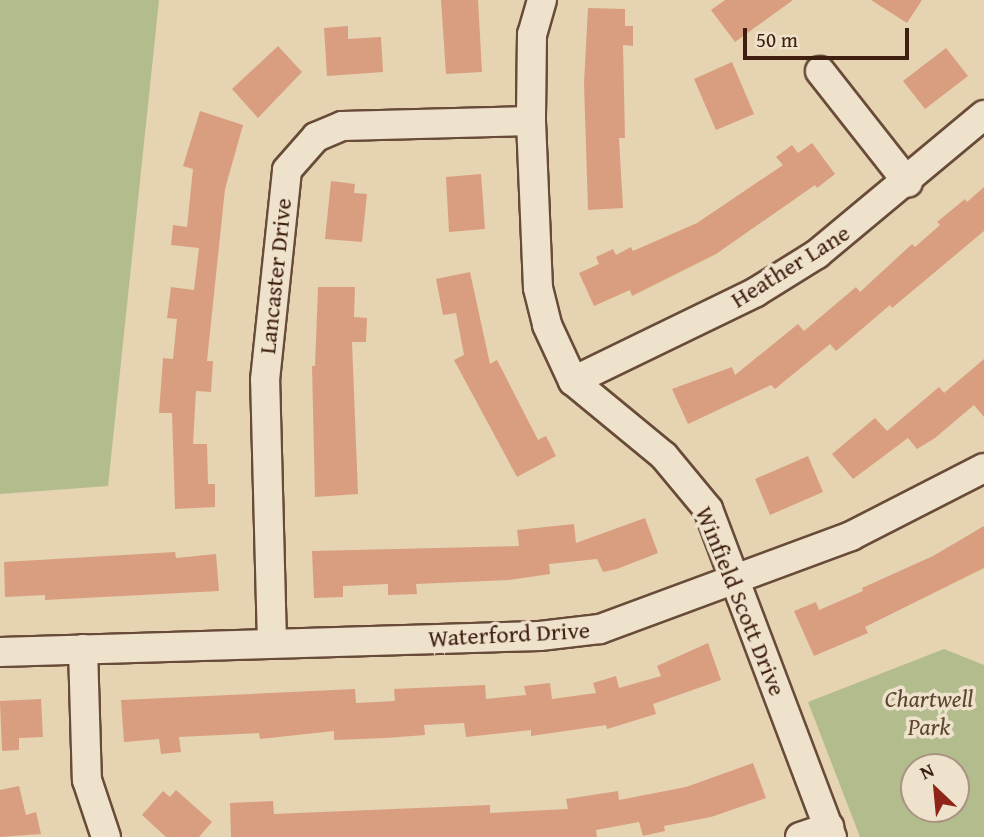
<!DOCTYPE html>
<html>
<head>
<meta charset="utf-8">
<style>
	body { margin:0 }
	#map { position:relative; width:984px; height:837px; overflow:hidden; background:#e6d3b1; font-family:"Gentium Book Plus",serif }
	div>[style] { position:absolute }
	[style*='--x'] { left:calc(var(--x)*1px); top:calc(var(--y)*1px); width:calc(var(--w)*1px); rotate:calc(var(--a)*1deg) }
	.green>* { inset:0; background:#b3bc8d }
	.building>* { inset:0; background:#d99e80 }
	.roads { filter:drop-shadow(2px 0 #684b38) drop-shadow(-2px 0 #684b38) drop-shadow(0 2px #684b38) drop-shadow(0 -2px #684b38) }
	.minor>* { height:28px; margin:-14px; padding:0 14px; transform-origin:14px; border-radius:14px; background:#efe2cc }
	span { translate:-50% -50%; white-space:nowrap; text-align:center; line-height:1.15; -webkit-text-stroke:7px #efe2cc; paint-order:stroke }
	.street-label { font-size:24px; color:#3e1e0f }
	.park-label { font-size:24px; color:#5b462e; font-style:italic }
	.north { position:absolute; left:900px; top:753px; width:70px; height:70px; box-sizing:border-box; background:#efe2cc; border:2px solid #a89480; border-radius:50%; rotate:334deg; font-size:19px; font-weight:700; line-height:28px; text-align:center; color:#3e1e0f }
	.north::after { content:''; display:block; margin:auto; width:24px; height:32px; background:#8f2418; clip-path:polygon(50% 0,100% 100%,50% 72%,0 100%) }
	.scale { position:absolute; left:743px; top:28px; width:166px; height:32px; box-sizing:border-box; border:4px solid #3e1e0f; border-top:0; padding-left:9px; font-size:21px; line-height:24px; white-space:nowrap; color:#3e1e0f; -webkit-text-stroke:5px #efe2cc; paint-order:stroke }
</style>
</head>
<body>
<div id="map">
	<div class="green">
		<i style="clip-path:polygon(0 0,159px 0,108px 486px,0 494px)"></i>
		<i style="clip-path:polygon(evenodd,944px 649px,984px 665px,984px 837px,860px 837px,808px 702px,944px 649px,956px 767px,956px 809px,914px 809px,914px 767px,956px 767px)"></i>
	</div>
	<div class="building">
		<i style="clip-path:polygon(441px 0,478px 0,482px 72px,446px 74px)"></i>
		<i style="clip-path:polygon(725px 0,793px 0,735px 42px,711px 10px)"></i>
		<i style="clip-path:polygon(871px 0,922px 0,907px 23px)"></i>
		<i style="clip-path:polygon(588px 8px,625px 9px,625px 26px,633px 26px,633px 46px,623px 45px,625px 138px,619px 138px,623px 208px,588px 210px,584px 83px)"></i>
		<i style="clip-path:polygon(348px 26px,348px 39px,381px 37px,383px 72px,327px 76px,324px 28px)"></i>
		<i style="clip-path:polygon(278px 46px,302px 72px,258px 118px,232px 89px)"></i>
		<i style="clip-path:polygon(946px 48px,968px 76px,925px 109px,903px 81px)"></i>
		<i style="clip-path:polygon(732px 62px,754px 114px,716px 130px,694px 79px)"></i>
		<i style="clip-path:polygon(200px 111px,243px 125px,225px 189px,207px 361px,213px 361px,211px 392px,196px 391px,193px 444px,207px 444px,208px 484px,215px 484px,215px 507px,175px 509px,172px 413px,159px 413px,163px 358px,173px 359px,177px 319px,167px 318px,171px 287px,194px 290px,199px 248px,171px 245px,173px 225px,187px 227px,193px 169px,183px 166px)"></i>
		<i style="clip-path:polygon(812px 143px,835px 174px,817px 188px,815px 185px,716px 254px,632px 296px,630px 290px,594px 306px,579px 273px,599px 264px,596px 257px,613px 249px,616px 255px,631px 247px,633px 251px,697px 223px,783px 165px,776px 157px,792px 145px,798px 153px)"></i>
		<i style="clip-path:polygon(481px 174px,485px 229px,449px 232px,446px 177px)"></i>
		<i style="clip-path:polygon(331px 181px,355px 184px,354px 193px,367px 194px,362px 242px,325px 239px)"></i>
		<i style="clip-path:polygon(984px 187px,984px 231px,892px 308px,890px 305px,836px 351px,830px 344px,775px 389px,771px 385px,688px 424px,672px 389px,732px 367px,735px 375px,798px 324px,804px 331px,856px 287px,860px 292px,912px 244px,915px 247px,940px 225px,937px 222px,965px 199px,967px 202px)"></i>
		<i style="clip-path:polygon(470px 272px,490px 364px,497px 360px,538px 440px,546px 436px,556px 456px,517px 477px,454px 360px,464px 355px,456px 313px,443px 315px,436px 279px)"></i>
		<i style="clip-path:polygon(318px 287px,355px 287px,354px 317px,367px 318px,366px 342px,352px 342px,358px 494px,315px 497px,312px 366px,315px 366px)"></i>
		<i style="clip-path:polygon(984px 359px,984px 417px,974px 405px,935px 438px,917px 449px,908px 438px,853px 479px,832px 454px,875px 418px,887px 431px,939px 387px,944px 393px)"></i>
		<i style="clip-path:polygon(808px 456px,823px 492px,770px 515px,755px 479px)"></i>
		<i style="clip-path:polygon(645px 518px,658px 553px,617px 569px,603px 572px,597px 559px,549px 564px,550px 574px,509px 580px,416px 584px,417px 594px,388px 595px,388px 584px,343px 586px,343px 597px,314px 598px,312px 551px,519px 546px,517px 530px,574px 524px,576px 543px)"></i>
		<i style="clip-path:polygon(984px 526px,984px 568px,865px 627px,868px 633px,814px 656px,794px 611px,816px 602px,819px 610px,863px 591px,862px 588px,933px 556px)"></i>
		<i style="clip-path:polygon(175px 552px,176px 558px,216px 554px,219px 591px,45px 600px,45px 595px,5px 597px,4px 562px)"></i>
		<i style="clip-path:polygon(708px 643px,721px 680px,653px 704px,656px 714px,607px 729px,606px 725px,531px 736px,531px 730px,466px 737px,464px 723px,424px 725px,425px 735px,386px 738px,334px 740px,334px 731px,260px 739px,259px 733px,179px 737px,181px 752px,161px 754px,159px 739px,124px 742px,121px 700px,355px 689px,356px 703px,395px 701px,394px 689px,485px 685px,486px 699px,526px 695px,524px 686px,550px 683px,552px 699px,596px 693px,593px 683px,616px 676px,619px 688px,661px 676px,657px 666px)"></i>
		<i style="clip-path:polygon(41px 699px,43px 737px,19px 738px,19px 750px,2px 751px,0 701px)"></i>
		<i style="clip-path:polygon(753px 763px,766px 798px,711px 817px,664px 826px,665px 831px,643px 836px,639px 822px,596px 830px,597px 837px,231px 837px,230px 803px,273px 801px,274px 814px,490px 805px,490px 813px,568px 809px,566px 799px,618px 791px,619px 800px,686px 787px)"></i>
		<i style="clip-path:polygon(19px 786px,26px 815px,36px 812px,41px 834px,0 837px,0 790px)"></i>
		<i style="clip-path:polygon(176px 790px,212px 822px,199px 837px,166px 837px,142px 815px,163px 791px,170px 797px)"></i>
	</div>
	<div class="roads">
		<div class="minor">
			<i style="--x:542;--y:0;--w:35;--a:106"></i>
			<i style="--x:532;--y:34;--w:87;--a:90.7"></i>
			<i style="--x:531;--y:121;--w:167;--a:87.6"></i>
			<i style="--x:538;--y:288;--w:38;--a:76"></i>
			<i style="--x:547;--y:325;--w:62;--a:65.1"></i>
			<i style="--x:573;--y:381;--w:118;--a:39.5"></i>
			<i style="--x:664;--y:456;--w:69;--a:50.3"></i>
			<i style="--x:708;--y:509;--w:351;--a:69.3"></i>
			<i style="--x:820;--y:71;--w:142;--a:51.8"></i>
			<i style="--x:573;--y:381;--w:203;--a:-25.9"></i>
			<i style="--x:756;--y:292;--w:72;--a:-31.9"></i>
			<i style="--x:817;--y:254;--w:217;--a:-39.8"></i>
			<i style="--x:272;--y:643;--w:263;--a:-91.5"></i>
			<i style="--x:265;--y:380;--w:211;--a:-84"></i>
			<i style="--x:287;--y:170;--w:44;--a:-48.7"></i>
			<i style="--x:316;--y:137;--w:28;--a:-23"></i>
			<i style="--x:342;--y:126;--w:189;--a:-1.5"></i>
			<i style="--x:83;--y:649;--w:131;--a:88.3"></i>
			<i style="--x:87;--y:780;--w:60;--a:71.6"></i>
			<i style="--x:0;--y:652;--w:540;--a:-1.7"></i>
			<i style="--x:540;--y:636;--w:60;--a:-6.7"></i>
			<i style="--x:600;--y:629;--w:268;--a:-20.3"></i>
			<i style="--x:851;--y:536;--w:149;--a:-27.1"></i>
			<i style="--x:800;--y:837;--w:31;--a:-19"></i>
		</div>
	</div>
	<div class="street-label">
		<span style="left:790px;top:266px;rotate:-32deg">Heather Lane</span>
		<span style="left:275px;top:276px;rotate:-84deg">Lancaster Drive</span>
		<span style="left:741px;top:601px;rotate:68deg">Winfield Scott Drive</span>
		<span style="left:509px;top:634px;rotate:-3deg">Waterford Drive</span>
	</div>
	<div class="park-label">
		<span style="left:929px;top:713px">Chartwell<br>Park</span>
	</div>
	<div class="north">N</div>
	<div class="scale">50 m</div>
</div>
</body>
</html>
